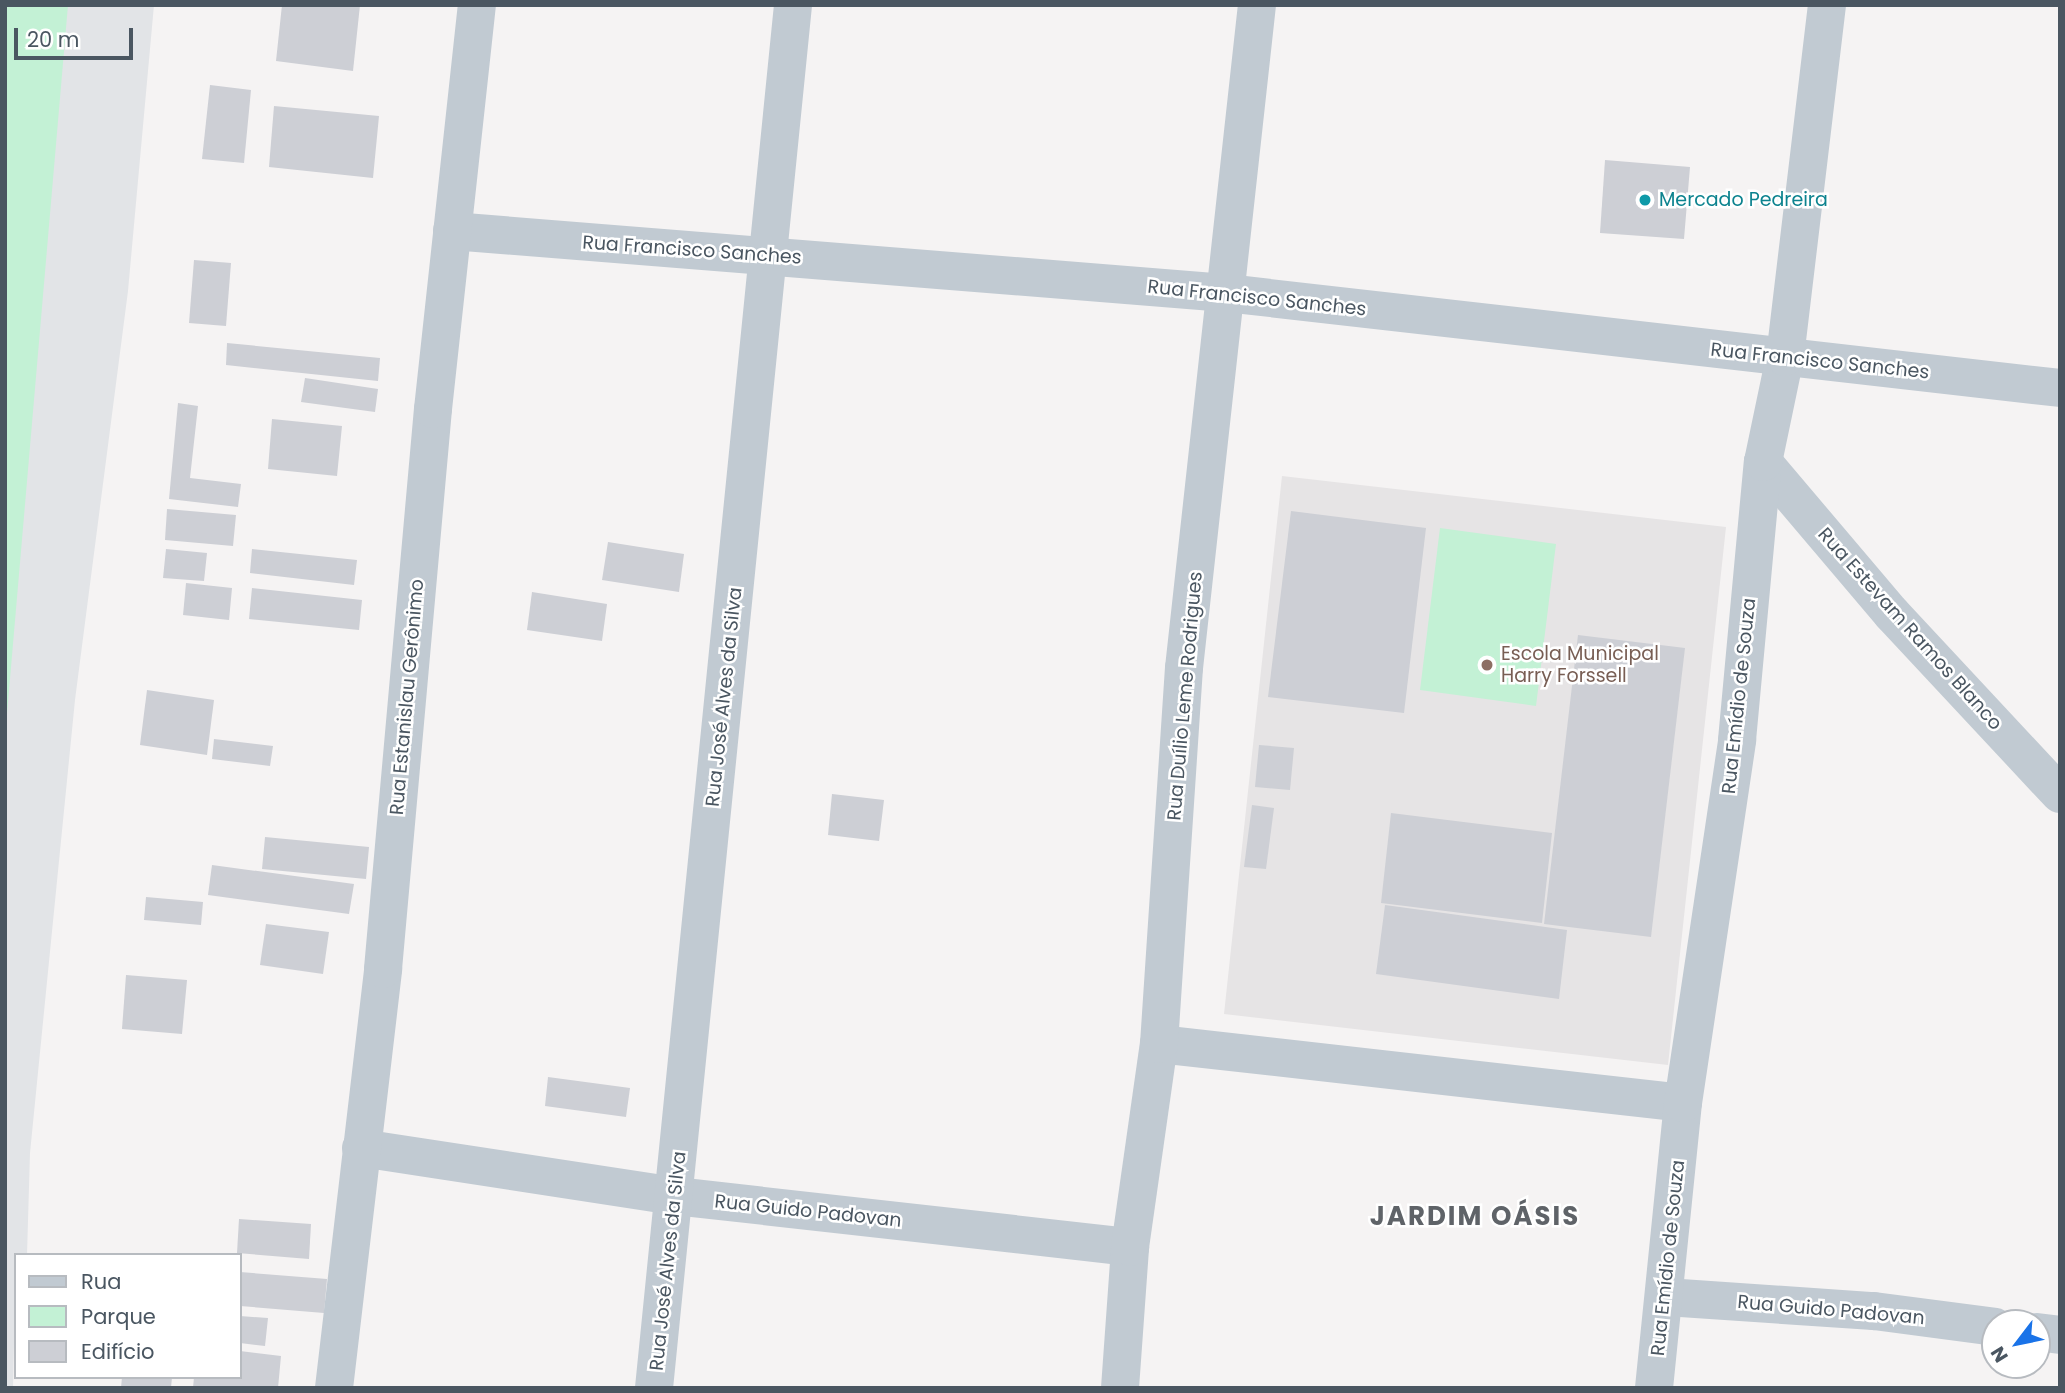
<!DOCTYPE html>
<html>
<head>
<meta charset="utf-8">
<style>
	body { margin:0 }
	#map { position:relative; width:2065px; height:1393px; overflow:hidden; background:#f5f3f3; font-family:Poppins,sans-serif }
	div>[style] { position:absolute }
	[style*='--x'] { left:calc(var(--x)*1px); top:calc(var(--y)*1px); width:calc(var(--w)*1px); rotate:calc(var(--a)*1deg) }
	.education>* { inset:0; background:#e6e4e5 }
	.airport>* { inset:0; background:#e2e4e7 }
	.green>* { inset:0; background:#c3f1d5 }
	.building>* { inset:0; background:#cdcfd5 }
	.street>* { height:38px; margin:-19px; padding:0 19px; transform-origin:19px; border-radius:19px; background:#c1cad2 }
	.dots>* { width:19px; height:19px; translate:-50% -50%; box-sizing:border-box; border:4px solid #fff; border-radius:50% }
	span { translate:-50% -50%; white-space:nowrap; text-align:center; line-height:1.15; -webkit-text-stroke:5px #fff; paint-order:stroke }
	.culture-label { font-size:19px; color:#0d838f }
	.left { translate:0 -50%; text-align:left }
	.street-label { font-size:19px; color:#4a5661 }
	.education-label { font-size:19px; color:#785e54 }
	.district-label { font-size:26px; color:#5f6368; font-weight:700; letter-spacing:2px }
	.frame { position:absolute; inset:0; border:7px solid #4a5661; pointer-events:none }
	.legend { position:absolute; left:14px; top:1253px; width:228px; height:126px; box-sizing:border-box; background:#fff; border:2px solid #b7bbc0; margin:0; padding:9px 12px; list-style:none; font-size:21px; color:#4a5661 }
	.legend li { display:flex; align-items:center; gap:14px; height:35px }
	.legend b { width:35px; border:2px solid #b7bbc0 }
	.north { position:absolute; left:1981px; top:1309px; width:70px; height:70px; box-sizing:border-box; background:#fff; border:2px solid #b7bbc0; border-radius:50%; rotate:238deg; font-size:19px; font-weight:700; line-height:28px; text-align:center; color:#4a5661 }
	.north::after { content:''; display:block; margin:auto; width:24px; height:32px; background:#1a73e8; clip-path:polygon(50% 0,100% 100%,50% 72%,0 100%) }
	.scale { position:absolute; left:14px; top:28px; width:119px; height:32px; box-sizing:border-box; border:4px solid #4a5661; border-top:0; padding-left:9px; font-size:21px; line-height:24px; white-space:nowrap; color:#4a5661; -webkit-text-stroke:5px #fff; paint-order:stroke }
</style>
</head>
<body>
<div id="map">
	<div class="education">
		<i style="clip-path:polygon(1282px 476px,1726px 527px,1668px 1065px,1224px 1014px)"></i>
	</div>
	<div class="airport">
		<i style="clip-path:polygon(5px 5px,154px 5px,128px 291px,75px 700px,30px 1153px,27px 1255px,16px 1255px,13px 1388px,5px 1388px)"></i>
	</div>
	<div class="green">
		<i style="clip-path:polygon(5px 5px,68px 5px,5px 737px)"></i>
		<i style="clip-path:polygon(1440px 528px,1556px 544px,1536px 706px,1420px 690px)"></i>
	</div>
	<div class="building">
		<i style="clip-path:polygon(282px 5px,360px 5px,353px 71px,276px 61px)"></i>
		<i style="clip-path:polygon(210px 85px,251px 90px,244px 163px,202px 159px)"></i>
		<i style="clip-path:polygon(274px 106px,379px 116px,373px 178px,269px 167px)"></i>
		<i style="clip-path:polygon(1605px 160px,1690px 167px,1684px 239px,1600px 233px)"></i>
		<i style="clip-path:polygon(194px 260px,231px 263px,226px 326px,189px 323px)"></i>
		<i style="clip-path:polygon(227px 343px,380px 358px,378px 381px,226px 365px)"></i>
		<i style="clip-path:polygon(305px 378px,378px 389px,375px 412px,301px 402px)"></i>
		<i style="clip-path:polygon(178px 403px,198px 406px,190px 478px,241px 484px,238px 507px,169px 499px)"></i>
		<i style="clip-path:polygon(272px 419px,342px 426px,337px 476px,268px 469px)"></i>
		<i style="clip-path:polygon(167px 509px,236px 515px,233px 546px,165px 540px)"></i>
		<i style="clip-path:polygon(1291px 511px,1426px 528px,1404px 713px,1268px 697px)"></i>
		<i style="clip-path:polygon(608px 542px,684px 554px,679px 592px,602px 580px)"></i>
		<i style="clip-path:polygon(166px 549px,207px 553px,204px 581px,163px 578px)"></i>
		<i style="clip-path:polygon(252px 549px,357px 560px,354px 585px,250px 573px)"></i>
		<i style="clip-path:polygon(186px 583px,232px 588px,229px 620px,183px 615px)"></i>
		<i style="clip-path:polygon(252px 588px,362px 600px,359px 630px,249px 619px)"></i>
		<i style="clip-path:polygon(532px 592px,607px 604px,602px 641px,527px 630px)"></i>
		<i style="clip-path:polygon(1578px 635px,1685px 648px,1651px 937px,1544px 924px)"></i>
		<i style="clip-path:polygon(147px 690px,214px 700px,207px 755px,140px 745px)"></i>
		<i style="clip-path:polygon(214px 739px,273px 746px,270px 766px,212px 759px)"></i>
		<i style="clip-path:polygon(1259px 745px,1294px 748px,1290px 790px,1255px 787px)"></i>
		<i style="clip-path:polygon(832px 794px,884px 800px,879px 841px,828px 835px)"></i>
		<i style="clip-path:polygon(1252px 805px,1274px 808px,1266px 869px,1244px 867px)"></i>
		<i style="clip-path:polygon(1391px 813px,1552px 833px,1542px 923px,1381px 903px)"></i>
		<i style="clip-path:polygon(265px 837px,369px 847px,366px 879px,262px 869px)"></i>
		<i style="clip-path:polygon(212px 865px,354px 884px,349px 914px,208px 895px)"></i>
		<i style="clip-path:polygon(146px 897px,203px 902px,201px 925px,144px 920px)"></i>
		<i style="clip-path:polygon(1385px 905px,1567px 930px,1559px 999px,1376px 974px)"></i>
		<i style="clip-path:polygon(266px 924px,329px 932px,323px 974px,260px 965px)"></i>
		<i style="clip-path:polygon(126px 975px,187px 980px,182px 1034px,122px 1029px)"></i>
		<i style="clip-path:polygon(548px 1077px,630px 1088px,626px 1117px,545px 1106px)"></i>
		<i style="clip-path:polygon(239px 1219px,311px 1224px,309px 1259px,237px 1253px)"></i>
		<i style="clip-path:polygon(240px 1272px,327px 1279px,324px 1313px,240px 1306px)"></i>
		<i style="clip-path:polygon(240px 1316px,268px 1318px,265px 1346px,240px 1343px)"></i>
		<i style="clip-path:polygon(240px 1351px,281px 1356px,278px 1388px,193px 1388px,194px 1377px,240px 1377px)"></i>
		<i style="clip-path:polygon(122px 1377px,172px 1377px,171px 1388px,121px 1388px)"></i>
	</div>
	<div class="street">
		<i style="--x:452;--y:231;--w:776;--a:4.58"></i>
		<i style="--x:1226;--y:293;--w:839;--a:6.5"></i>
		<i style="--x:1763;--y:462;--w:199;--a:49.7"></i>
		<i style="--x:1892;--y:614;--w:246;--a:47"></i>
		<i style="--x:1159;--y:1044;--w:527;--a:6.42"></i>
		<i style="--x:361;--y:1148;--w:318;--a:8.7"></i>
		<i style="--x:675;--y:1196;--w:458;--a:6.4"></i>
		<i style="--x:1666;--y:1297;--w:208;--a:3.9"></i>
		<i style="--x:1874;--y:1311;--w:122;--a:7.5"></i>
		<i style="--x:2037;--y:1332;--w:23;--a:7"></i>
		<i style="--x:334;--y:1388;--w:422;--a:-83.3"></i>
		<i style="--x:383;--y:969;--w:562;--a:-84.9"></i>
		<i style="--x:433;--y:409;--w:406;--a:-83.8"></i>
		<i style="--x:654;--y:1388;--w:1390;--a:-84.26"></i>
		<i style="--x:1120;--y:1388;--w:141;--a:-85.9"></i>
		<i style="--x:1130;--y:1247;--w:205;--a:-81.9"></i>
		<i style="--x:1159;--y:1044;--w:377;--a:-86.2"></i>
		<i style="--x:1184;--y:668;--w:667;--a:-83.72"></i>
		<i style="--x:1654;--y:1388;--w:286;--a:-84.2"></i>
		<i style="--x:1683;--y:1103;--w:367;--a:-81.5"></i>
		<i style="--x:1737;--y:740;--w:279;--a:-84.7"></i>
		<i style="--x:1763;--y:462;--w:107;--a:-78.2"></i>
		<i style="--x:1785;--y:357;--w:354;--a:-83.2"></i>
	</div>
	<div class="dots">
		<i style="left:1645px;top:200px;background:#0f9aa8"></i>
		<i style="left:1487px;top:665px;background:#8d6e63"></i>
	</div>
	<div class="culture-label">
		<span class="left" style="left:1659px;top:200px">Mercado Pedreira</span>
	</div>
	<div class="street-label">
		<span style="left:692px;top:250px;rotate:4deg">Rua Francisco Sanches</span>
		<span style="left:1257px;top:298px;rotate:6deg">Rua Francisco Sanches</span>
		<span style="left:1820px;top:361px;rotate:6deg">Rua Francisco Sanches</span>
		<span style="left:1910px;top:629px;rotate:48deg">Rua Estevam Ramos Blanco</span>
		<span style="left:1185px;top:696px;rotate:-85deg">Rua Duílio Leme Rodrigues</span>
		<span style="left:1739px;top:696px;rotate:-84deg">Rua Emídio de Souza</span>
		<span style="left:407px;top:697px;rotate:-85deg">Rua Estanislau Gerônimo</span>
		<span style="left:724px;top:697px;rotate:-84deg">Rua José Alves da Silva</span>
		<span style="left:808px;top:1211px;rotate:6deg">Rua Guido Padovan</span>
		<span style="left:1668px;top:1258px;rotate:-84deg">Rua Emídio de Souza</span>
		<span style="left:668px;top:1261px;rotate:-84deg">Rua José Alves da Silva</span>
		<span style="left:1831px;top:1310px;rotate:5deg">Rua Guido Padovan</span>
	</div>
	<div class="education-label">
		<span class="left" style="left:1501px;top:665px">Escola Municipal<br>Harry Forssell</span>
	</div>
	<div class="district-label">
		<span style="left:1475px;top:1217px">JARDIM OÁSIS</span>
	</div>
	<div class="frame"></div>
	<ul class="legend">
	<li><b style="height:9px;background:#c1cad2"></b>Rua</li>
	<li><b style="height:19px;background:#c3f1d5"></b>Parque</li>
	<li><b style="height:19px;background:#cdcfd5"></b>Edifício</li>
	</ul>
	<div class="north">N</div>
	<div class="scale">20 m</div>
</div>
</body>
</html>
